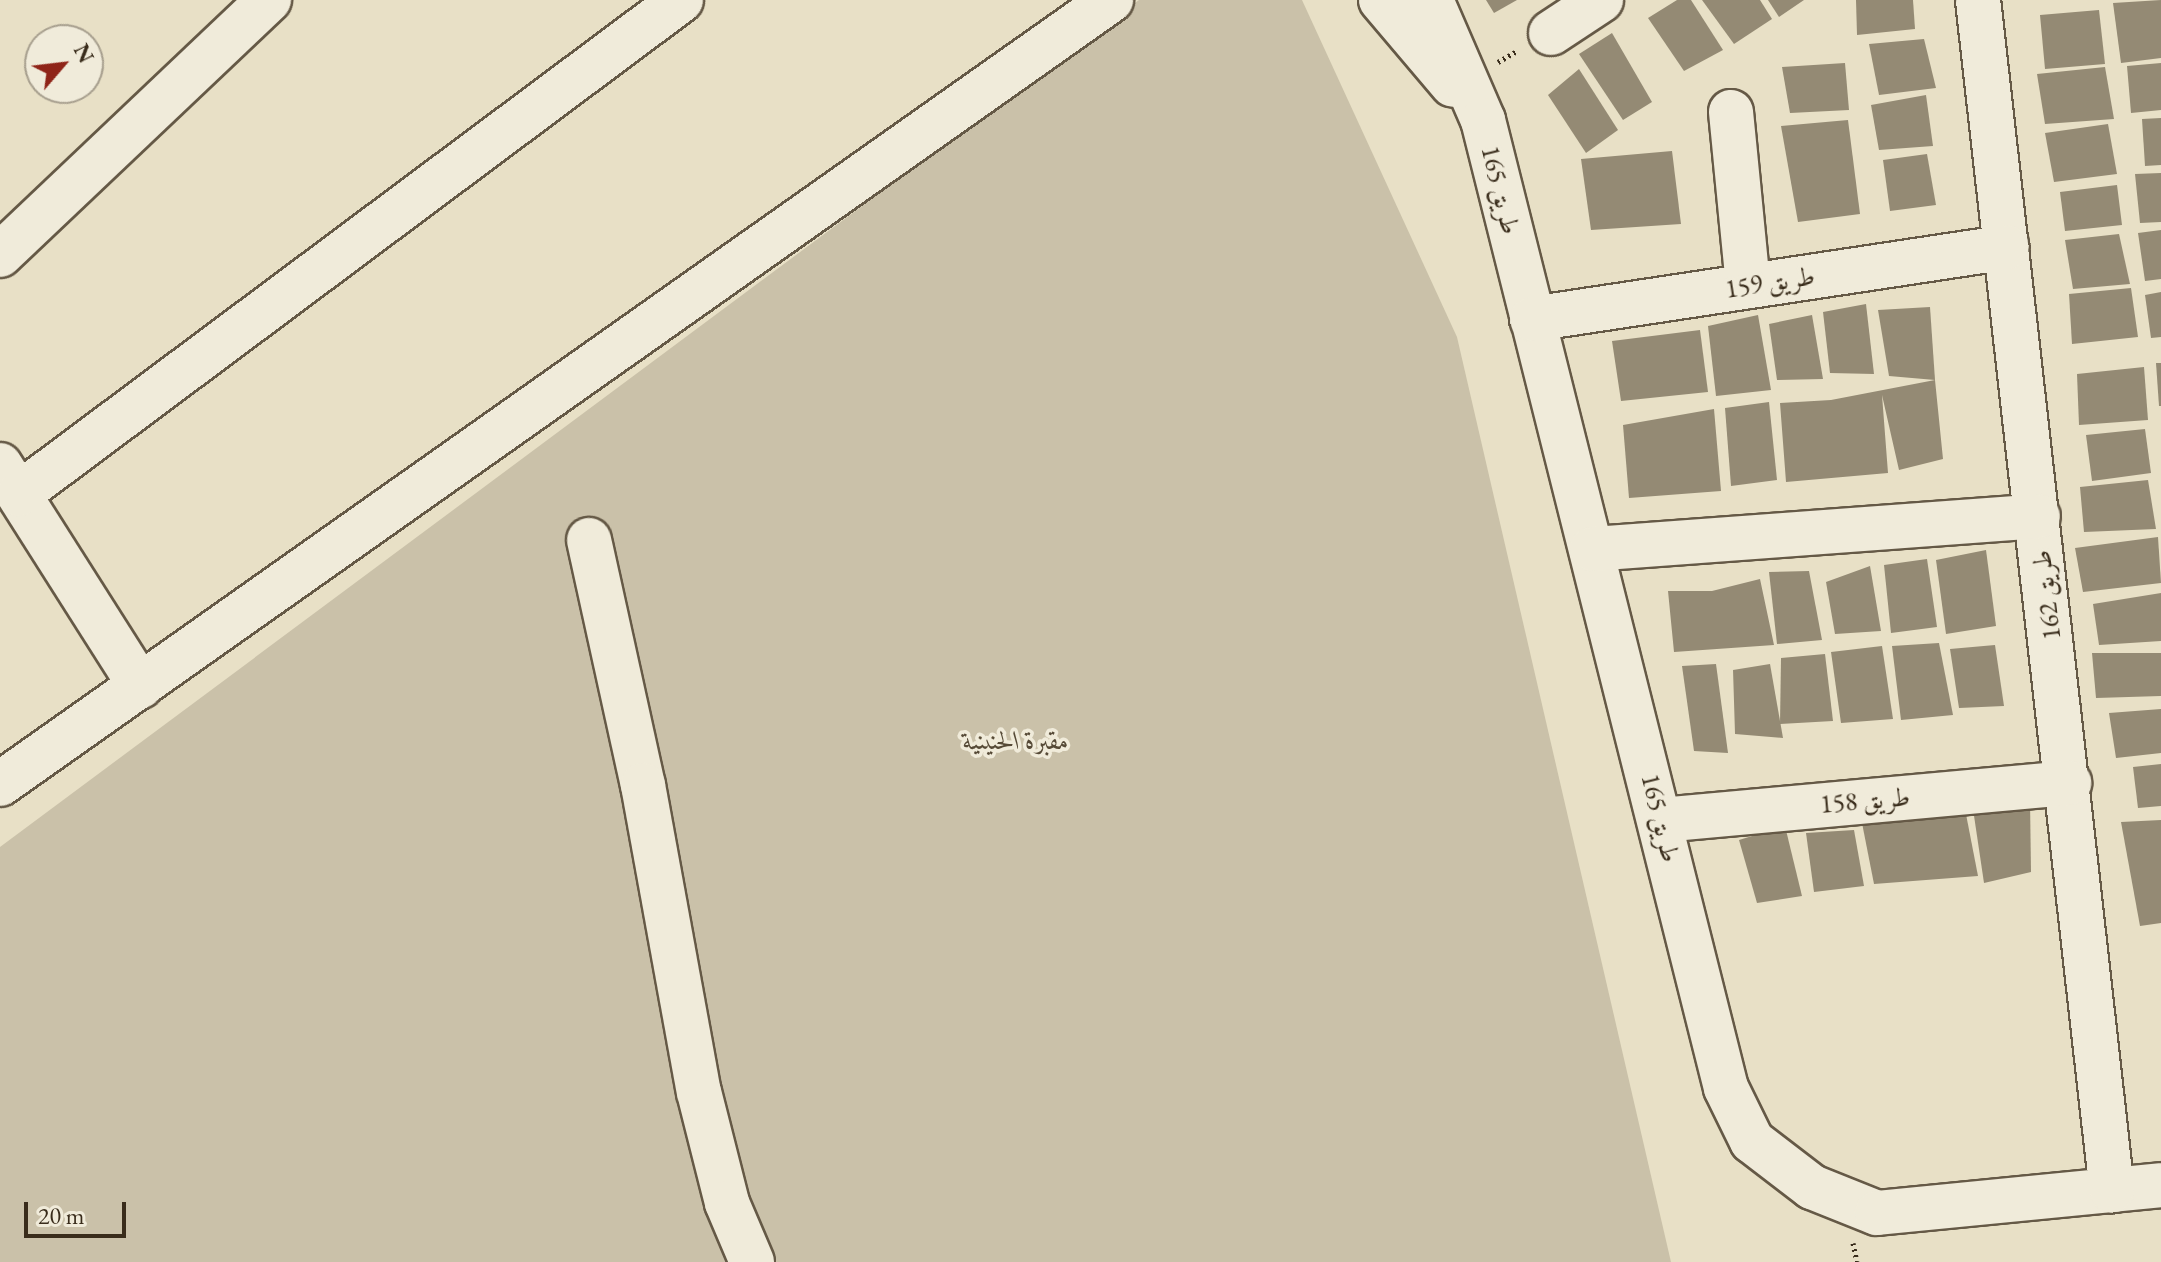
<!DOCTYPE html>
<html>
<head>
<meta charset="utf-8">
<style>
	body { margin:0 }
	#map { position:relative; width:2161px; height:1262px; overflow:hidden; background:#e8e0c6; font-family:"EB Garamond",Amiri,serif }
	div>[style] { position:absolute }
	[style*='--x'] { left:calc(var(--x)*1px); top:calc(var(--y)*1px); width:calc(var(--w)*1px); rotate:calc(var(--a)*1deg) }
	.green>* { inset:0; background:#cac1a9 }
	.building>* { inset:0; background:#948a74 }
	.path>* { height:5px; margin-top:-2.5px; transform-origin:0; background:repeating-linear-gradient(90deg,#392c1b 0 2px,transparent 0 6px) }
	.roads { filter:drop-shadow(2px 0 #655946) drop-shadow(-2px 0 #655946) drop-shadow(0 2px #655946) drop-shadow(0 -2px #655946) }
	.minor>* { height:44px; margin:-22px; padding:0 22px; transform-origin:22px; border-radius:22px; background:#f0ebda }
	span { translate:-50% -50%; white-space:nowrap; text-align:center; line-height:1.15; -webkit-text-stroke:7px #f0ebda; paint-order:stroke }
	.street-label { font-size:26px; color:#392c1b }
	.park-label { font-size:26px; color:#564a37; font-style:italic }
	.north { position:absolute; left:24px; top:24px; width:80px; height:80px; box-sizing:border-box; background:#f0ebda; border:2px solid #a79f8e; border-radius:50%; rotate:62deg; font-size:22px; font-weight:700; line-height:32px; text-align:center; color:#392c1b }
	.north::after { content:''; display:block; margin:auto; width:28px; height:36px; background:#8f2418; clip-path:polygon(50% 0,100% 100%,50% 72%,0 100%) }
	.scale { position:absolute; left:24px; top:1202px; width:102px; height:36px; box-sizing:border-box; border:4px solid #392c1b; border-top:0; padding-left:10px; font-size:24px; line-height:28px; white-space:nowrap; color:#392c1b; -webkit-text-stroke:6px #f0ebda; paint-order:stroke }
</style>
</head>
<body>
<div id="map">
	<div class="green">
		<i style="clip-path:polygon(1139px 0,1302px 0,1457px 337px,1671px 1262px,0 1262px,0 847px)"></i>
	</div>
	<div class="building">
		<i style="clip-path:polygon(1486px 0,1517px 0,1494px 13px)"></i>
		<i style="clip-path:polygon(1677px 0,1691px 0,1723px 50px,1684px 71px,1648px 18px)"></i>
		<i style="clip-path:polygon(1702px 0,1760px 0,1772px 19px,1734px 44px)"></i>
		<i style="clip-path:polygon(1768px 0,1804px 0,1779px 17px)"></i>
		<i style="clip-path:polygon(1856px 0,1913px 0,1915px 29px,1857px 35px)"></i>
		<i style="clip-path:polygon(2161px 0,2161px 58px,2121px 63px,2113px 3px)"></i>
		<i style="clip-path:polygon(2099px 10px,2105px 64px,2045px 69px,2040px 15px)"></i>
		<i style="clip-path:polygon(1612px 33px,1652px 102px,1623px 120px,1579px 54px)"></i>
		<i style="clip-path:polygon(1924px 39px,1936px 88px,1879px 95px,1869px 44px)"></i>
		<i style="clip-path:polygon(1845px 63px,1849px 110px,1790px 113px,1782px 67px)"></i>
		<i style="clip-path:polygon(2161px 63px,2161px 110px,2131px 113px,2127px 66px)"></i>
		<i style="clip-path:polygon(2105px 67px,2114px 119px,2045px 124px,2037px 74px)"></i>
		<i style="clip-path:polygon(1579px 69px,1618px 130px,1586px 153px,1548px 95px)"></i>
		<i style="clip-path:polygon(1926px 95px,1933px 146px,1879px 150px,1871px 105px)"></i>
		<i style="clip-path:polygon(2161px 118px,2161px 165px,2145px 166px,2142px 119px)"></i>
		<i style="clip-path:polygon(1848px 120px,1860px 214px,1798px 222px,1781px 126px)"></i>
		<i style="clip-path:polygon(2108px 124px,2117px 174px,2054px 182px,2045px 133px)"></i>
		<i style="clip-path:polygon(1672px 151px,1681px 224px,1591px 230px,1581px 159px)"></i>
		<i style="clip-path:polygon(1927px 154px,1936px 205px,1890px 211px,1883px 160px)"></i>
		<i style="clip-path:polygon(2161px 173px,2161px 222px,2140px 223px,2135px 174px)"></i>
		<i style="clip-path:polygon(2117px 185px,2122px 225px,2065px 231px,2060px 192px)"></i>
		<i style="clip-path:polygon(2161px 230px,2161px 279px,2145px 281px,2138px 233px)"></i>
		<i style="clip-path:polygon(2119px 234px,2130px 284px,2073px 289px,2065px 240px)"></i>
		<i style="clip-path:polygon(2131px 288px,2138px 337px,2072px 344px,2069px 294px)"></i>
		<i style="clip-path:polygon(2161px 292px,2161px 337px,2151px 338px,2145px 295px)"></i>
		<i style="clip-path:polygon(1866px 304px,1874px 374px,1830px 373px,1823px 312px)"></i>
		<i style="clip-path:polygon(1930px 307px,1935px 380px,1889px 376px,1878px 310px)"></i>
		<i style="clip-path:polygon(1758px 315px,1771px 390px,1716px 396px,1708px 326px)"></i>
		<i style="clip-path:polygon(1812px 315px,1823px 379px,1777px 380px,1769px 324px)"></i>
		<i style="clip-path:polygon(1700px 330px,1708px 392px,1621px 401px,1612px 341px)"></i>
		<i style="clip-path:polygon(2156px 363px,2161px 363px,2161px 406px,2159px 406px)"></i>
		<i style="clip-path:polygon(2144px 367px,2148px 420px,2079px 425px,2077px 374px)"></i>
		<i style="clip-path:polygon(1935px 380px,1943px 459px,1899px 470px,1882px 395px,1888px 473px,1786px 482px,1780px 403px,1831px 400px)"></i>
		<i style="clip-path:polygon(1769px 402px,1777px 480px,1731px 486px,1725px 408px)"></i>
		<i style="clip-path:polygon(1714px 409px,1721px 491px,1629px 498px,1623px 425px)"></i>
		<i style="clip-path:polygon(2145px 429px,2151px 473px,2092px 481px,2086px 435px)"></i>
		<i style="clip-path:polygon(2148px 480px,2156px 529px,2084px 532px,2080px 487px)"></i>
		<i style="clip-path:polygon(2158px 537px,2161px 583px,2083px 592px,2075px 548px)"></i>
		<i style="clip-path:polygon(1986px 550px,1996px 626px,1946px 634px,1936px 560px)"></i>
		<i style="clip-path:polygon(1927px 559px,1937px 627px,1891px 633px,1884px 565px)"></i>
		<i style="clip-path:polygon(1870px 566px,1881px 631px,1835px 634px,1826px 582px)"></i>
		<i style="clip-path:polygon(1809px 571px,1822px 640px,1777px 644px,1769px 572px)"></i>
		<i style="clip-path:polygon(1760px 579px,1774px 645px,1674px 652px,1668px 591px,1712px 591px)"></i>
		<i style="clip-path:polygon(2161px 593px,2161px 641px,2099px 645px,2093px 604px)"></i>
		<i style="clip-path:polygon(1939px 643px,1953px 715px,1901px 720px,1892px 646px)"></i>
		<i style="clip-path:polygon(1995px 645px,2004px 706px,1959px 708px,1950px 649px)"></i>
		<i style="clip-path:polygon(1882px 646px,1893px 719px,1841px 723px,1831px 652px)"></i>
		<i style="clip-path:polygon(2092px 653px,2161px 653px,2161px 696px,2096px 698px)"></i>
		<i style="clip-path:polygon(1825px 654px,1833px 721px,1780px 724px,1781px 658px)"></i>
		<i style="clip-path:polygon(1716px 664px,1728px 753px,1694px 751px,1682px 666px)"></i>
		<i style="clip-path:polygon(1770px 664px,1783px 738px,1735px 734px,1733px 670px)"></i>
		<i style="clip-path:polygon(2161px 709px,2161px 753px,2116px 758px,2109px 713px)"></i>
		<i style="clip-path:polygon(2161px 764px,2161px 806px,2138px 808px,2133px 767px)"></i>
		<i style="clip-path:polygon(2030px 800px,2031px 872px,1984px 883px,1973px 809px)"></i>
		<i style="clip-path:polygon(1965px 809px,1978px 876px,1874px 884px,1862px 823px)"></i>
		<i style="clip-path:polygon(2161px 820px,2161px 923px,2140px 926px,2121px 822px)"></i>
		<i style="clip-path:polygon(1785px 826px,1802px 896px,1757px 903px,1739px 840px)"></i>
		<i style="clip-path:polygon(1854px 830px,1864px 886px,1814px 892px,1806px 833px)"></i>
	</div>
	<div class="path">
		<i style="--x:1498;--y:62;--w:22;--a:-30"></i>
		<i style="--x:1853;--y:1243;--w:19;--a:78"></i>
	</div>
	<div class="roads">
		<div class="minor">
			<i style="--x:1381;--y:0;--w:111;--a:49.7"></i>
			<i style="--x:1431;--y:0;--w:131;--a:66.6"></i>
			<i style="--x:1483;--y:120;--w:998;--a:75.91"></i>
			<i style="--x:1726;--y:1088;--w:59;--a:63.9"></i>
			<i style="--x:1752;--y:1141;--w:76;--a:37.5"></i>
			<i style="--x:1812;--y:1187;--w:70;--a:21.8"></i>
			<i style="--x:1877;--y:1213;--w:285;--a:-5.6"></i>
			<i style="--x:1978;--y:0;--w:1198;--a:83.58"></i>
			<i style="--x:1551;--y:33;--w:60;--a:-33.4"></i>
			<i style="--x:1731;--y:112;--w:175;--a:84.4"></i>
			<i style="--x:0;--y:255;--w:371;--a:-43.5"></i>
			<i style="--x:1532;--y:319;--w:480;--a:-8.6"></i>
			<i style="--x:0;--y:465;--w:262;--a:57.6"></i>
			<i style="--x:19;--y:494;--w:826;--a:-36.73"></i>
			<i style="--x:589;--y:540;--w:251;--a:77.6"></i>
			<i style="--x:643;--y:785;--w:312;--a:79.7"></i>
			<i style="--x:699;--y:1092;--w:114;--a:75.8"></i>
			<i style="--x:727;--y:1203;--w:64;--a:67"></i>
			<i style="--x:1592;--y:549;--w:447;--a:-4.2"></i>
			<i style="--x:0;--y:784;--w:1360;--a:-35.21"></i>
			<i style="--x:1661;--y:820;--w:410;--a:-5.2"></i>
		</div>
	</div>
	<div class="street-label">
		<span style="left:1500px;top:190px;rotate:76deg">طريق 165</span>
		<span style="left:1770px;top:283px;rotate:-9deg">طريق 159</span>
		<span style="left:2047px;top:595px;rotate:-97deg">طريق 162</span>
		<span style="left:1865px;top:801px;rotate:-5deg">طريق 158</span>
		<span style="left:1660px;top:818px;rotate:76deg">طريق 165</span>
	</div>
	<div class="park-label">
		<span style="left:1016px;top:741px">مقبرة الحنينية</span>
	</div>
	<div class="north">N</div>
	<div class="scale">20 m</div>
</div>
</body>
</html>
